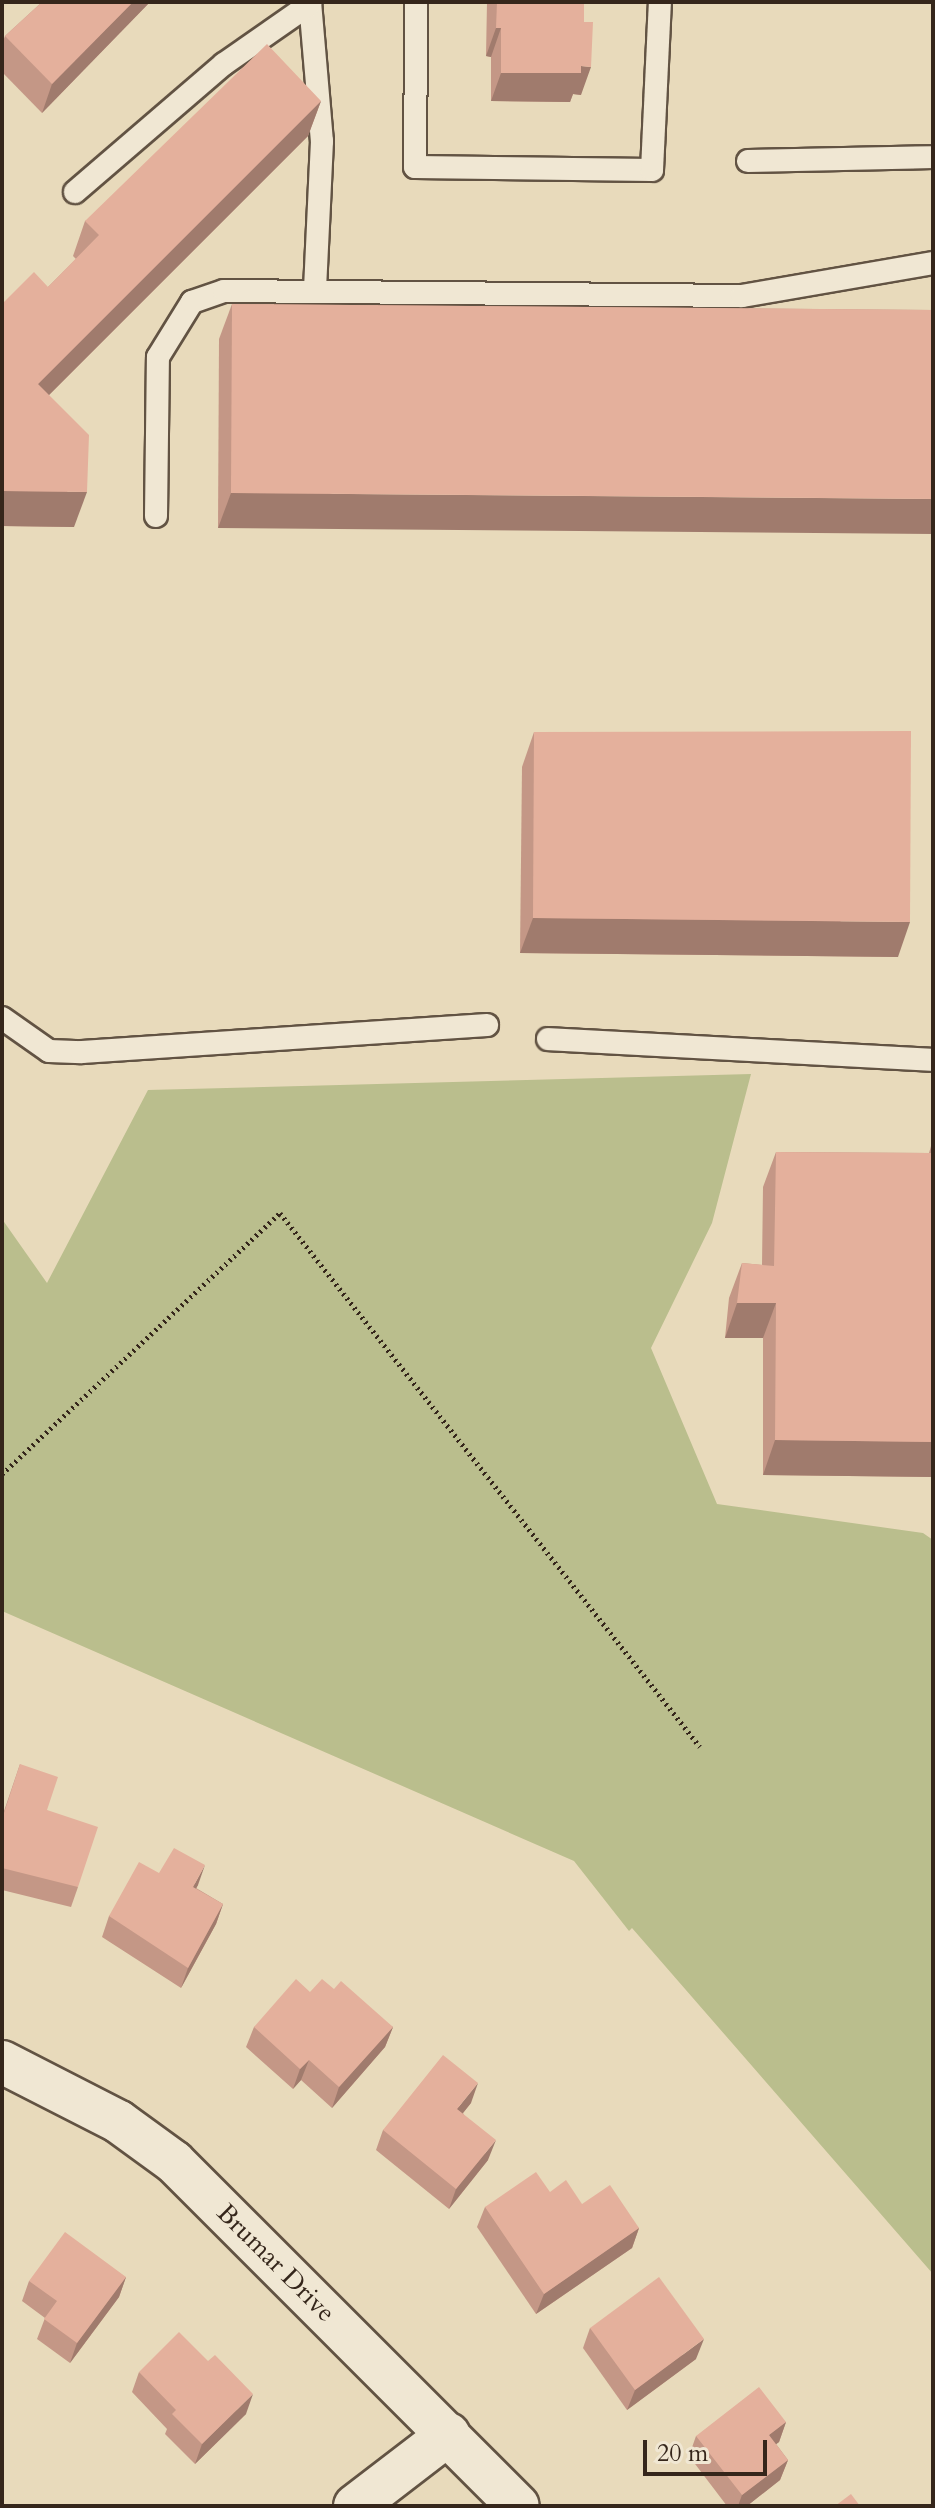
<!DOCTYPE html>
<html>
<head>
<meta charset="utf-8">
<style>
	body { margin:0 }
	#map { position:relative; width:935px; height:2508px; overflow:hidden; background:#e8dabb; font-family:Cardo,serif }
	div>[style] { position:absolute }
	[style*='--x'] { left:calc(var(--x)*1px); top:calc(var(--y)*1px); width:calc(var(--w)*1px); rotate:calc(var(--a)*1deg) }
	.green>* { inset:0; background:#babe8d }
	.path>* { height:5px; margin-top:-2.5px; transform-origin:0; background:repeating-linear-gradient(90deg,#35261b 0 2px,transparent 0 6px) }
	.roads { filter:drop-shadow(2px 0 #625343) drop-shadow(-2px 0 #625343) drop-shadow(0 2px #625343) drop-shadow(0 -2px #625343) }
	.lane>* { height:22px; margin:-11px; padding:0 11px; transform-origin:11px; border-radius:11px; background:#f0e7d3 }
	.street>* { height:42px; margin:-21px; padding:0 21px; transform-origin:21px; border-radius:21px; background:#f0e7d3 }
	.wall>* { inset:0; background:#c49786 }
	.shaded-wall>* { inset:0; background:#a07b6d }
	.building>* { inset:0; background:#e4b09c }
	span { translate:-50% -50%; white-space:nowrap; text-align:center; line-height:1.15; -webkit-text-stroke:7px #f0e7d3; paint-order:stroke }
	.street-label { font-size:26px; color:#35261b }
	.frame { position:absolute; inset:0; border:4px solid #35261b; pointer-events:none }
	.scale { position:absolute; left:643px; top:2440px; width:124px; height:36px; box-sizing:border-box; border:4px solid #35261b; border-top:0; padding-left:10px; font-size:24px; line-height:28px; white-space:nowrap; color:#35261b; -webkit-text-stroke:6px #f0e7d3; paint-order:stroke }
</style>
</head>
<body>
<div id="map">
	<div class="green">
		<i style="clip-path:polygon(751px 1074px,712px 1223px,651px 1348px,717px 1504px,923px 1533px,933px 1540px,933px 2274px,632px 1928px,629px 1931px,574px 1861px,2px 1611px,2px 1219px,47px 1283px,148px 1090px)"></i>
	</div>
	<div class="path">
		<i style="--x:2;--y:1474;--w:381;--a:-43.2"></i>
		<i style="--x:280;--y:1213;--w:679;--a:51.81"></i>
	</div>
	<div class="roads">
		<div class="lane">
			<i style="--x:310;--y:2;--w:140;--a:85.1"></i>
			<i style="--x:322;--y:141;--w:151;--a:92.7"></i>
			<i style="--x:416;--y:2;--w:165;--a:90.3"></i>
			<i style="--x:415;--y:167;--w:237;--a:0.7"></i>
			<i style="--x:652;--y:170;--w:168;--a:-87.3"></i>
			<i style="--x:748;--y:161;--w:185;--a:-1.2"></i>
			<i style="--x:75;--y:192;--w:196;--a:-40.7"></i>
			<i style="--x:224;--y:64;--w:105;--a:-34.9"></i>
			<i style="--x:156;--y:516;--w:159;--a:-89.3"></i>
			<i style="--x:158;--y:357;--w:65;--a:-58.3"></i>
			<i style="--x:192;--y:302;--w:34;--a:-19"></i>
			<i style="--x:224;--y:291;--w:518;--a:0.55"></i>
			<i style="--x:742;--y:296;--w:194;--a:-9.8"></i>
			<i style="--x:2;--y:1018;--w:57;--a:35.1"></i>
			<i style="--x:49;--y:1051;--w:33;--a:2"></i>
			<i style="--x:82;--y:1052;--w:406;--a:-3.8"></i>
			<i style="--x:548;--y:1039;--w:386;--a:3.1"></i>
		</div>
		<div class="street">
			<i style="--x:2;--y:2062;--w:131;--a:27.1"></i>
			<i style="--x:119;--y:2122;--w:68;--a:36"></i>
			<i style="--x:174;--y:2162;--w:486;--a:45"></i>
			<i style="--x:355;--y:2506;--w:118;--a:-37.5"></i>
		</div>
	</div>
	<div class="wall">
		<i style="clip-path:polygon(42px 2px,150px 2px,42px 113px,2px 72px,2px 44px,5px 36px)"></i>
		<i style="clip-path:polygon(487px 2px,584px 2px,581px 95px,573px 94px,570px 102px,491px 101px,491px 57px,486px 56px)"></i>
		<i style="clip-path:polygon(321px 101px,308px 136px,49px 395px,74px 527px,2px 526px,2px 304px,48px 287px,76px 259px,73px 256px,85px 221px)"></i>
		<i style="clip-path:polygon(232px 304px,933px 310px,218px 528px,219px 339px)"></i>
		<i style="clip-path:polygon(534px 732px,898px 957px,520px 953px,522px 767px)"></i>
		<i style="clip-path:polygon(933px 1139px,933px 1477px,763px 1475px,763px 1338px,725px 1338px,729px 1298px,742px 1263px,762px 1265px,763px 1187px,776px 1152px,929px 1153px)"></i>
		<i style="clip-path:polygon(20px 1764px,47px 1810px,78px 1887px,71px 1907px,2px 1890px,2px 1817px)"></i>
		<i style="clip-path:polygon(159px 1873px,198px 1885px,196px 1888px,223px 1904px,216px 1924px,181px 1988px,102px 1937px,109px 1916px)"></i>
		<i style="clip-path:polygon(334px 1989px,393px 2027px,385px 2047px,332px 2108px,301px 2080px,293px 2089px,246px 2047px,254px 2027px,310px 1992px)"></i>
		<i style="clip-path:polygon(471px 2103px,463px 2113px,488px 2160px,449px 2209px,376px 2150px,383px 2130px)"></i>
		<i style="clip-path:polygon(550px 2192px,639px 2228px,632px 2248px,536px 2314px,477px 2227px,485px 2207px)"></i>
		<i style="clip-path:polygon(126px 2277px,119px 2297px,70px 2363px,37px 2339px,45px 2318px,22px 2301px,29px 2281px)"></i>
		<i style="clip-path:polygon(590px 2328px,696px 2359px,627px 2410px,583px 2348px)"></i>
		<i style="clip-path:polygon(139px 2372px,246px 2414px,195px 2464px,165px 2434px,167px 2429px,132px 2392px)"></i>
		<i style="clip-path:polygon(786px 2422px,779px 2442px,776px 2444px,788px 2460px,780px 2480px,747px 2506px,727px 2506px,689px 2456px,696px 2436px)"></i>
	</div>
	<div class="shaded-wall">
		<i style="clip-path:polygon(133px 2px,150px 2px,42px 113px,52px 84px)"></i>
		<i style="clip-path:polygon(496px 28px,501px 28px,491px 57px,486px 56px)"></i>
		<i style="clip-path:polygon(581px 66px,591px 67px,581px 95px,573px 94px,570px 102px,491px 101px,501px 73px)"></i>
		<i style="clip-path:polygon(321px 101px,308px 136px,25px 419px,38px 384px)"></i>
		<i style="clip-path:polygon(2px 491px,87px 492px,74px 527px,2px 526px)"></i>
		<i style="clip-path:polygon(231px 493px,933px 499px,933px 534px,218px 528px)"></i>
		<i style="clip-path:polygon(533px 918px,910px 922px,898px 957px,520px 953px)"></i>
		<i style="clip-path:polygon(737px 1303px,776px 1303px,763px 1338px,725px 1338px)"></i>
		<i style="clip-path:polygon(775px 1440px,933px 1442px,933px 1477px,763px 1475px)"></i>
		<i style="clip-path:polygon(205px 1865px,198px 1885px,186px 1907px,193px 1887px)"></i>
		<i style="clip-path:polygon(223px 1904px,216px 1924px,181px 1988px,188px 1968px)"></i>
		<i style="clip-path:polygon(393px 2027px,385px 2047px,332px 2108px,339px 2087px)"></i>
		<i style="clip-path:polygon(309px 2060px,301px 2080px,293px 2089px,300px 2069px)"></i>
		<i style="clip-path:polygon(478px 2083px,471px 2103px,450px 2129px,457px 2109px)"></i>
		<i style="clip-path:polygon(496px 2140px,488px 2160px,449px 2209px,456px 2189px)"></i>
		<i style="clip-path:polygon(639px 2228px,632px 2248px,536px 2314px,544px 2294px)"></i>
		<i style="clip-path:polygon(126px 2277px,119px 2297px,70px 2363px,77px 2343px)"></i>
		<i style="clip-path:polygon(704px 2339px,696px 2359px,627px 2410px,635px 2390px)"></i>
		<i style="clip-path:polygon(253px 2394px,246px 2414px,195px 2464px,202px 2444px)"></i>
		<i style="clip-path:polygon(786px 2422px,779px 2442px,762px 2455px,769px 2435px)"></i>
		<i style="clip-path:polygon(788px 2460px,780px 2480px,747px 2506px,738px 2506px,742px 2495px)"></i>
	</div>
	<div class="building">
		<i style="clip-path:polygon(42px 2px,133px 2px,52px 84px,5px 36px)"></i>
		<i style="clip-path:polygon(497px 2px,584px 2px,584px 22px,593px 22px,591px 67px,581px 66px,581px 73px,501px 73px,501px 28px,496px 28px)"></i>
		<i style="clip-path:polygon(267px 44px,321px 101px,38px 384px,89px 435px,87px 492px,2px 491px,2px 304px,34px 272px,48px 287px,99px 235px,85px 221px)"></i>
		<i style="clip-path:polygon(232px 304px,933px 310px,933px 499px,231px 493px)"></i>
		<i style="clip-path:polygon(911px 731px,910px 922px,533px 918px,534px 732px)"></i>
		<i style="clip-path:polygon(776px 1152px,933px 1153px,933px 1442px,775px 1440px,776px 1303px,737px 1303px,742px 1263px,774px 1266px)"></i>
		<i style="clip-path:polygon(20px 1764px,58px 1777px,47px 1810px,98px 1827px,78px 1887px,2px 1868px,2px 1819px)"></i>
		<i style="clip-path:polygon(174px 1848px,205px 1865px,193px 1887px,223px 1904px,188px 1968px,109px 1916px,139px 1862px,159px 1873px)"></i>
		<i style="clip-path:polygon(296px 1979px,310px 1992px,322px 1979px,334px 1989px,341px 1981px,393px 2027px,339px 2087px,309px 2060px,300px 2069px,254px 2027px)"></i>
		<i style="clip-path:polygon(443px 2055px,478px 2083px,457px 2109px,496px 2140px,456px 2189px,383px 2130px)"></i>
		<i style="clip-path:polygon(536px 2172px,550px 2192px,566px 2180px,582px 2204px,610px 2185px,639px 2228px,544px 2294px,485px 2207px)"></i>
		<i style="clip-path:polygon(65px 2232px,126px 2277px,77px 2343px,44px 2319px,57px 2301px,29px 2281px)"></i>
		<i style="clip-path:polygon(659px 2277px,704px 2339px,635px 2390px,590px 2328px)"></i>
		<i style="clip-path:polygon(179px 2332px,208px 2361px,215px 2355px,253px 2394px,202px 2444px,172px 2414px,176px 2410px,139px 2372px)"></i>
		<i style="clip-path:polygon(759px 2387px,786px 2422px,769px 2435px,788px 2460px,742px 2495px,696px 2436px)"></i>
		<i style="clip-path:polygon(851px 2494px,860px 2506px,835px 2506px)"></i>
	</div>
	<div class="street-label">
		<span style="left:276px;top:2263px;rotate:45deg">Brumar Drive</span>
	</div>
	<div class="frame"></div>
	<div class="scale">20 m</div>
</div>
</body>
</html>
